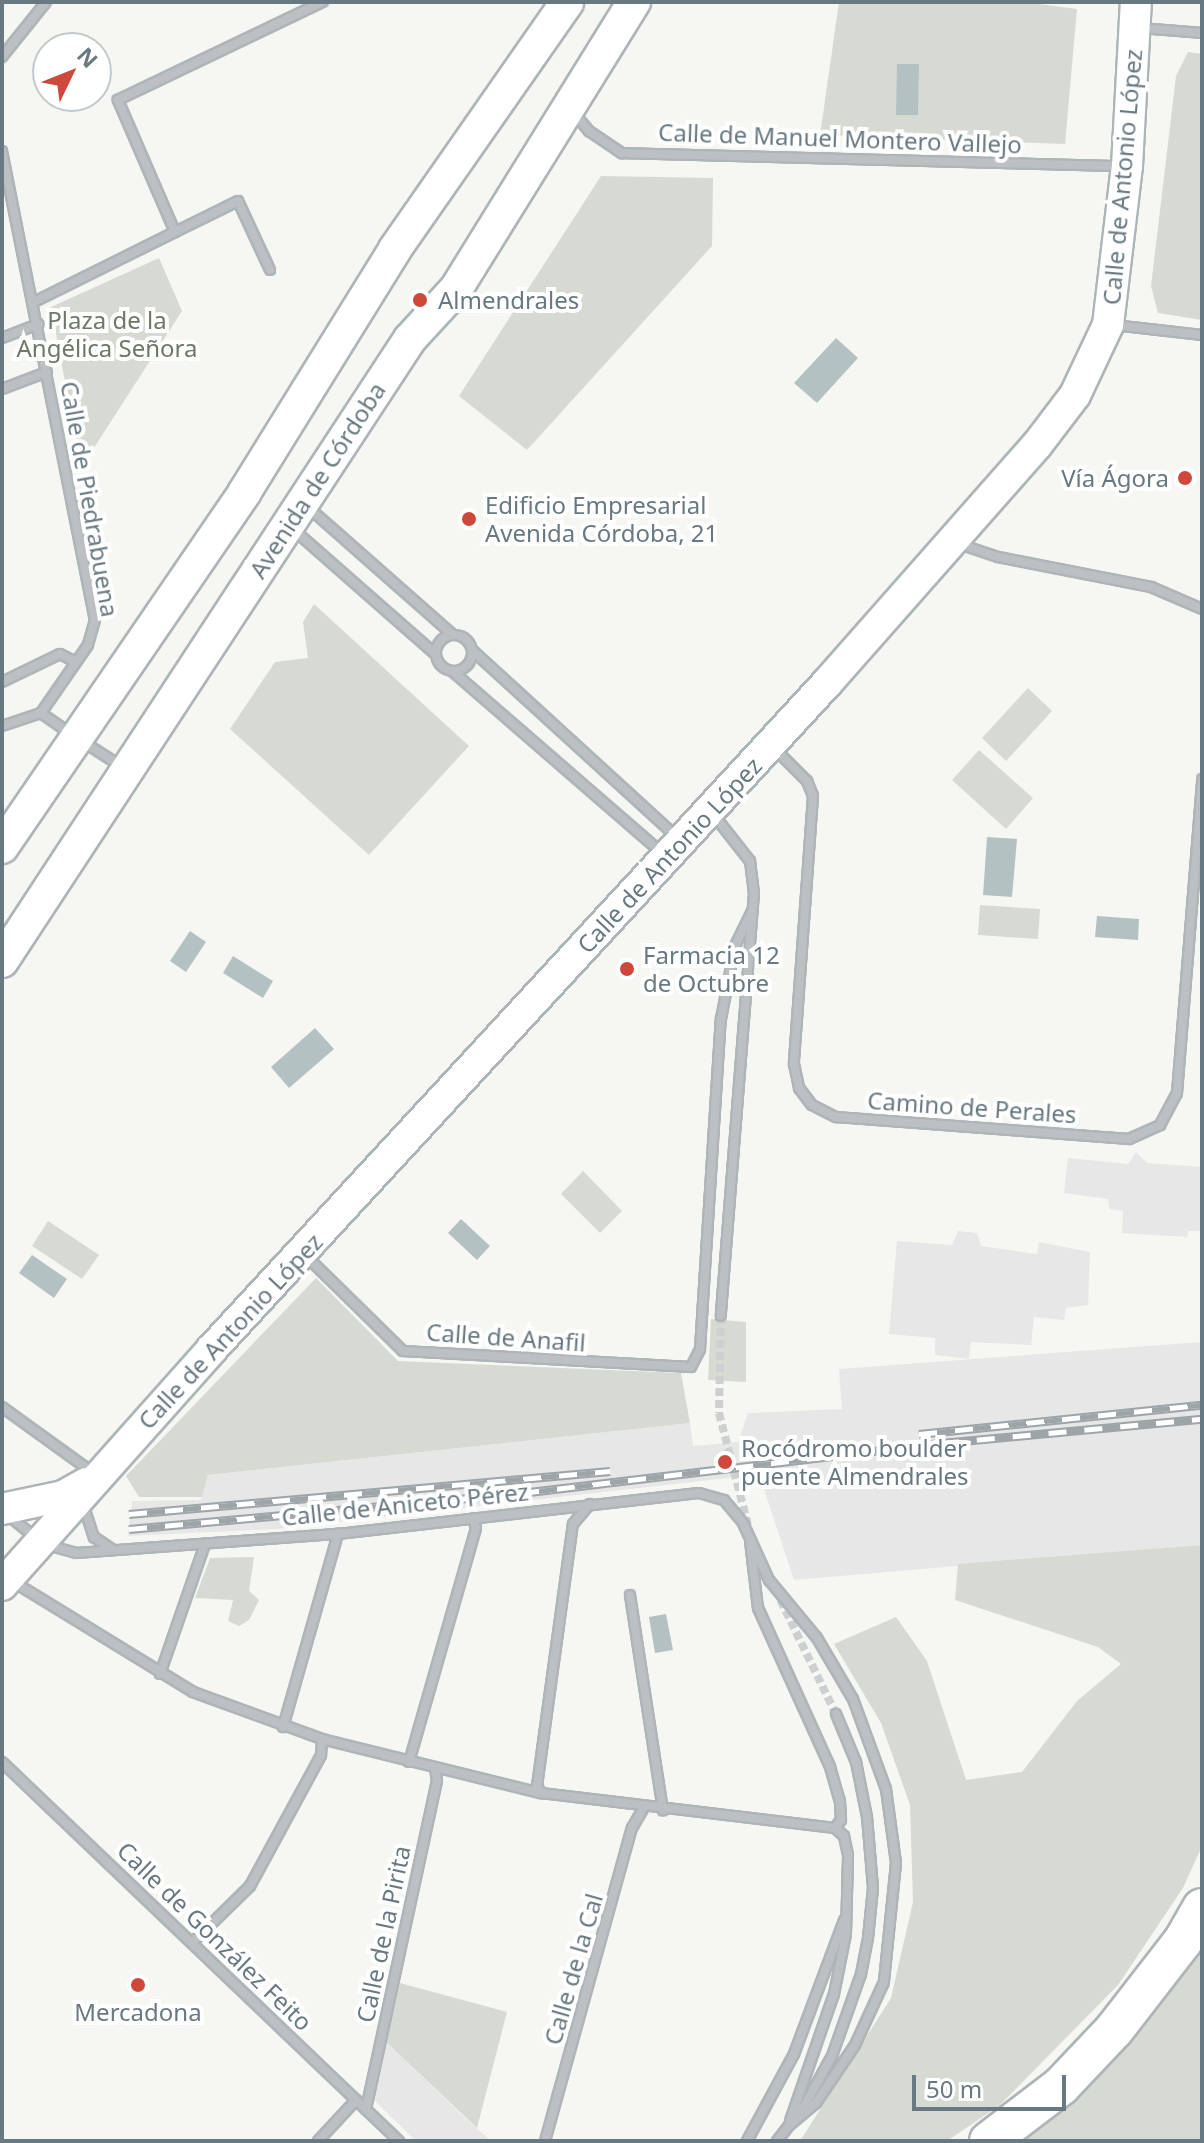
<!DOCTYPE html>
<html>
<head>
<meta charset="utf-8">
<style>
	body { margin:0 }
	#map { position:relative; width:1204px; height:2143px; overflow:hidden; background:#f6f6f3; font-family:"Noto Sans",sans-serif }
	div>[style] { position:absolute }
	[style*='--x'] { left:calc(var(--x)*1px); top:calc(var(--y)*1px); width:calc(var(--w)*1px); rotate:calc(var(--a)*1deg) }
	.built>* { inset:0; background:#e7e7e7 }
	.green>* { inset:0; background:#d7dad3 }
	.water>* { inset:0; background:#b4c1c3 }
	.street-tunnel>* { height:8px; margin-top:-4px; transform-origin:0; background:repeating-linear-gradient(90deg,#ccd0d1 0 8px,transparent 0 12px) }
	.roads { filter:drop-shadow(2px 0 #aeb5b8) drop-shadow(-2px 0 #aeb5b8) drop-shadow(0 2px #aeb5b8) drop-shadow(0 -2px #aeb5b8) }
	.street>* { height:8px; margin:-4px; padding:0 4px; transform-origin:4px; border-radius:4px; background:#bcc0c3 }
	.street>.ring { margin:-4px; padding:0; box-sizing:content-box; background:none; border:8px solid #bcc0c3; border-radius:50% }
	.secondary>* { height:30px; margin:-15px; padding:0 15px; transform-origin:15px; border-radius:15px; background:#fff }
	.primary>* { height:32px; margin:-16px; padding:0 16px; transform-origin:16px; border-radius:16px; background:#fff }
	.highway>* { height:38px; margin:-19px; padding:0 19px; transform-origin:19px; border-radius:19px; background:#fff }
	.rail>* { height:9px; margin-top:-4.5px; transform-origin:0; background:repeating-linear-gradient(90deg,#fff 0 18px,#9ea5a9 0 36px); box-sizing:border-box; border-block:2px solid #9ea5a9 }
	.dots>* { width:22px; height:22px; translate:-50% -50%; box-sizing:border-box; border:4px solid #fff; border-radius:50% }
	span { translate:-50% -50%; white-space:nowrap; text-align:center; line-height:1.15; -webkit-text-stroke:8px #fff; paint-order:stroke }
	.street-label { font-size:24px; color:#697981 }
	.poi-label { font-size:24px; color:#697981 }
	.left { translate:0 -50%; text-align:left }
	.right { translate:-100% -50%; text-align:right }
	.park-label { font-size:24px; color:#6d7967 }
	.frame { position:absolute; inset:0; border:4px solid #697981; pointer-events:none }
	.north { position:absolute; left:32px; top:32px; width:80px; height:80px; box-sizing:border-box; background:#fff; border:2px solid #c3c9cd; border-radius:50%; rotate:47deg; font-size:22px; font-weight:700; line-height:32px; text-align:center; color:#697981 }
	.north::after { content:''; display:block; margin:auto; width:28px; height:36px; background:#ce493b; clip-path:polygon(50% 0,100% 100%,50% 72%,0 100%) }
	.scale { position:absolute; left:912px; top:2075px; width:154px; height:36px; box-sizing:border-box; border:4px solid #697981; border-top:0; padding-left:10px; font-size:24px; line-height:28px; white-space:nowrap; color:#697981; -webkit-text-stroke:6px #fff; paint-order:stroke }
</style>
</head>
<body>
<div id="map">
	<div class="built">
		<i style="clip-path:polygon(1136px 1152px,1147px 1163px,1202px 1167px,1202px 1231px,1188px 1231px,1187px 1237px,1122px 1233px,1123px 1211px,1109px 1209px,1108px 1199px,1064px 1193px,1068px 1158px,1128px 1164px)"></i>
		<i style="clip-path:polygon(958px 1231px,977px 1233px,981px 1246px,1037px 1254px,1039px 1242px,1090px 1252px,1088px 1305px,1066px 1308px,1064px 1320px,1034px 1317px,1031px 1345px,971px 1342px,969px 1359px,935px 1355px,935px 1338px,889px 1334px,897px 1241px,952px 1245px)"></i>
		<i style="clip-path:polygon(1202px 1342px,1202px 1545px,794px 1580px,762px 1483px,746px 1476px,276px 1529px,128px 1536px,132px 1501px,201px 1500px,208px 1475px,690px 1423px,693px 1446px,738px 1442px,748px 1413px,842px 1409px,839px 1369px)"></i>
		<i style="clip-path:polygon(386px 2042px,460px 2113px,491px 2141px,416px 2141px,373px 2099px)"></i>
	</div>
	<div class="green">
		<i style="clip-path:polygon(839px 2px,1023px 2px,1077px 9px,1065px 144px,820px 135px)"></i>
		<i style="clip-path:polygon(1188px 52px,1202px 54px,1202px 320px,1158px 313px,1151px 286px,1176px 76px)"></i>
		<i style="clip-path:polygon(601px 176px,713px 178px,712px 246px,527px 450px,459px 396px)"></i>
		<i style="clip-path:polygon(159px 258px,182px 311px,81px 468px,51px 307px)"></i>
		<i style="clip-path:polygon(314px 604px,469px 746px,369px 855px,230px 729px,275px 662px,308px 658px,303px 622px)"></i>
		<i style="clip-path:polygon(1028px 688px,1052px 711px,1006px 761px,982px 738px)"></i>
		<i style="clip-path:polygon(979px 750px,1033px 798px,1006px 829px,952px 780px)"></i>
		<i style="clip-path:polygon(980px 905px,1040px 909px,1038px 939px,978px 935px)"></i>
		<i style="clip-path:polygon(583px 1171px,622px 1211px,600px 1233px,561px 1194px)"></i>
		<i style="clip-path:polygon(48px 1221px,99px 1255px,82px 1279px,32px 1246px)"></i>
		<i style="clip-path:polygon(316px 1278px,398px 1361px,681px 1373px,690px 1423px,208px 1475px,202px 1497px,139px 1497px,126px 1476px)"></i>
		<i style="clip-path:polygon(711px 1319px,746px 1322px,746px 1382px,708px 1380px)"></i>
		<i style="clip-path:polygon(1202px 1545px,1202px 1846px,1183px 1888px,1118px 1985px,1000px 2105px,947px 2141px,800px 2141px,891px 1998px,913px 1902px,910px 1805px,881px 1723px,834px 1644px,896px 1617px,927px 1661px,966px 1780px,1022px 1772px,1077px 1701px,1121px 1664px,1098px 1647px,955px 1600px,958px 1564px)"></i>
		<i style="clip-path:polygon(254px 1557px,249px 1591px,259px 1600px,249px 1620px,239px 1626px,228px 1621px,233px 1600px,195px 1598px,210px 1558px)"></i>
		<i style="clip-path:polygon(1202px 1943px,1202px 2141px,1018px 2141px,1129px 2043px)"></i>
		<i style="clip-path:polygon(400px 1983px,507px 2012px,477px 2128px,386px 2042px)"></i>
	</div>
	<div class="water">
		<i style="clip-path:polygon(897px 64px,919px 64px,918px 115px,896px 115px)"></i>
		<i style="clip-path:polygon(836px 338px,858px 358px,817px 403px,794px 383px)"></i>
		<i style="clip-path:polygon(987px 837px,1017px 839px,1012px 897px,983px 895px)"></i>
		<i style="clip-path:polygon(1097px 916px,1139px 919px,1138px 940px,1095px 937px)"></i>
		<i style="clip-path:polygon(190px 931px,206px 942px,186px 972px,170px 961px)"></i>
		<i style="clip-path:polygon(233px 956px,273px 981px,263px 998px,223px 973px)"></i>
		<i style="clip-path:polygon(315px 1028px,334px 1049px,289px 1088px,271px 1067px)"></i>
		<i style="clip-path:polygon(461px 1219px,490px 1246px,477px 1260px,448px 1233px)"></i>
		<i style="clip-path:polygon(32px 1255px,67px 1279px,54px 1298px,19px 1273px)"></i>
		<i style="clip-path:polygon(666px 1614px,673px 1650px,655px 1653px,649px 1617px)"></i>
	</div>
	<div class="street-tunnel">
		<i style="--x:721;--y:1316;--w:97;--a:91.2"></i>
		<i style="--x:719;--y:1413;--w:120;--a:75.5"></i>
		<i style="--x:775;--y:1589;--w:139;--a:64"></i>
	</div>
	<div class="roads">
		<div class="street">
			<i style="--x:1141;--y:28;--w:61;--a:4.7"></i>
			<i style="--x:2;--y:57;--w:70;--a:-51.3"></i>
			<i style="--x:573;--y:112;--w:25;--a:50"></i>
			<i style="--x:589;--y:131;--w:40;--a:34"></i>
			<i style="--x:622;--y:153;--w:498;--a:1.5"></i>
			<i style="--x:2;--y:151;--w:478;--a:78.8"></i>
			<i style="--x:95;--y:620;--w:26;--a:106"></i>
			<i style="--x:88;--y:645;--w:83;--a:124.7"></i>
			<i style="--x:175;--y:232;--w:70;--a:-26.2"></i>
			<i style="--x:238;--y:201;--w:76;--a:65.1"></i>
			<i style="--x:34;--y:302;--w:157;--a:-26.4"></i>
			<i style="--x:175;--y:232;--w:144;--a:-113.4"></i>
			<i style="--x:118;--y:100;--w:227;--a:-25.6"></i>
			<i style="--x:1113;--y:325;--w:90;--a:6.4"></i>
			<i style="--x:2;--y:338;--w:39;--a:-21"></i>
			<i style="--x:2;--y:389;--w:48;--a:-20.7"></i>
			<i style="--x:309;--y:508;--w:191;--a:41.4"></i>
			<i style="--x:294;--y:530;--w:188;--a:41.3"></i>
			<i style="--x:959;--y:544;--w:41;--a:18.4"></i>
			<i style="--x:998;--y:557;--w:156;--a:11.1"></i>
			<i style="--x:1151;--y:587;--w:56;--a:23.3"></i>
			<i class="ring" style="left:436px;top:635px;width:28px;height:28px"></i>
			<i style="--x:472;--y:650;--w:279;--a:42.4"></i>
			<i style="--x:452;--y:671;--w:279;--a:40.9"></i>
			<i style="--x:2;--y:682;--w:64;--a:-25.8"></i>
			<i style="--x:60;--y:654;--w:18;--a:27"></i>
			<i style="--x:41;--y:713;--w:35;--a:35"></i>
			<i style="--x:2;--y:726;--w:41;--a:-18.4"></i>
			<i style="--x:82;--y:741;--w:46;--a:32.7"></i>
			<i style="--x:774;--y:748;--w:47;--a:45"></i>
			<i style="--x:807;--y:781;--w:16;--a:68"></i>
			<i style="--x:813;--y:796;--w:269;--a:94.1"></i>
			<i style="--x:794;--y:1064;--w:25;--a:78"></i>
			<i style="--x:799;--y:1088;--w:21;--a:53"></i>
			<i style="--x:812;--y:1105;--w:27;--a:27"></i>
			<i style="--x:836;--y:1117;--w:294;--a:4.3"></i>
			<i style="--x:1129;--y:1139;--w:34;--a:-24"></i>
			<i style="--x:1160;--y:1125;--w:36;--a:-62"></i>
			<i style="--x:1177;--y:1093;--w:315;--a:-85.4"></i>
			<i style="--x:713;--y:814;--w:60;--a:51.8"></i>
			<i style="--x:750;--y:861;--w:32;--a:83"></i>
			<i style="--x:754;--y:893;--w:424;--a:94.5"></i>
			<i style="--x:307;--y:1257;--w:134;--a:44.4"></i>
			<i style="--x:403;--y:1351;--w:288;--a:3.2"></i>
			<i style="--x:691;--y:1367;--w:20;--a:-63"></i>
			<i style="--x:700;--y:1349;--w:331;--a:-86.4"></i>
			<i style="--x:721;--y:1019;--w:74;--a:-79.1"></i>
			<i style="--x:735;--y:946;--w:39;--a:-64"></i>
			<i style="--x:2;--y:1407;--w:111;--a:35.8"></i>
			<i style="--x:84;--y:1507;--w:32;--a:72"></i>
			<i style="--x:94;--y:1537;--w:23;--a:34"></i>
			<i style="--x:9;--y:1516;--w:35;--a:39"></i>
			<i style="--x:750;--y:1541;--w:67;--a:83.2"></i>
			<i style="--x:758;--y:1608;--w:175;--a:65.6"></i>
			<i style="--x:830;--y:1767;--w:35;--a:74"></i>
			<i style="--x:840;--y:1801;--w:19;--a:87"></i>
			<i style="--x:841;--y:1820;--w:10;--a:127"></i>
			<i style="--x:47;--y:1545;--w:31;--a:15"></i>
			<i style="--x:77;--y:1553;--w:262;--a:-4.2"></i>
			<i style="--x:338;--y:1534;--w:363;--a:-6.5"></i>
			<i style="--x:699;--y:1493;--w:26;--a:16"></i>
			<i style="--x:724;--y:1500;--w:30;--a:50"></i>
			<i style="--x:743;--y:1523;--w:63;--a:65.5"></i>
			<i style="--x:769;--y:1580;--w:75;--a:50.4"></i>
			<i style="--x:817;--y:1638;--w:71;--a:59.5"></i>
			<i style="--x:853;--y:1699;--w:96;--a:69.9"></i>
			<i style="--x:886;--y:1789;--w:75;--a:82.3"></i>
			<i style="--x:896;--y:1863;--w:120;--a:95.8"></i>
			<i style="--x:884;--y:1982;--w:69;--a:114.7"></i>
			<i style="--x:855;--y:2045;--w:70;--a:123.9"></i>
			<i style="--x:816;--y:2103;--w:35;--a:140"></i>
			<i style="--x:12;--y:1581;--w:212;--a:31.5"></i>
			<i style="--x:193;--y:1692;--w:137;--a:20"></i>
			<i style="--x:322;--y:1739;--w:226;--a:13.9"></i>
			<i style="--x:541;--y:1793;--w:296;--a:6.8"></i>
			<i style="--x:630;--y:1595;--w:218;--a:81.3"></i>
			<i style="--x:160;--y:1674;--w:138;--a:-70.9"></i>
			<i style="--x:283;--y:1727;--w:201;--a:-74.1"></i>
			<i style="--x:2;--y:1762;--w:549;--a:43.67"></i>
			<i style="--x:409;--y:1762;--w:243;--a:-74"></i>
			<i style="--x:476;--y:1528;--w:10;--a:-107"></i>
			<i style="--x:541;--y:1793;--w:8;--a:-120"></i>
			<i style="--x:537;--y:1786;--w:264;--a:-82.2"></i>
			<i style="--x:573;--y:1524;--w:26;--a:-50"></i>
			<i style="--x:194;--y:1941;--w:78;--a:-44.5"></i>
			<i style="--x:250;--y:1886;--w:149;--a:-61.5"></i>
			<i style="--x:321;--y:1755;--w:16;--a:-86"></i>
			<i style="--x:366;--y:2109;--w:336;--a:-77.8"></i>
			<i style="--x:437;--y:1781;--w:13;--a:-99"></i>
			<i style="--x:790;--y:2121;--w:134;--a:-70.9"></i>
			<i style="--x:834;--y:1994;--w:61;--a:-78.7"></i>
			<i style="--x:846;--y:1934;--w:79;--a:-88.5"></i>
			<i style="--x:848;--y:1855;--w:19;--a:-102"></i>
			<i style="--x:844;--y:1836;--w:12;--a:-138"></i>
			<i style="--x:318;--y:2141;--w:56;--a:-47.2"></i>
			<i style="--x:545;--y:2141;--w:325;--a:-74.5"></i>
			<i style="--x:632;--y:1828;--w:22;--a:-60"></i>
			<i style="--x:747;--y:2141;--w:99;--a:-61.6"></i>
			<i style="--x:794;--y:2054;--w:143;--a:-69.5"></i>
			<i style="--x:777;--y:2141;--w:46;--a:-52.1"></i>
			<i style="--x:805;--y:2105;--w:56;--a:-61.1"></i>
			<i style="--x:832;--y:2056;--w:87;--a:-70.5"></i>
			<i style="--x:861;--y:1974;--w:37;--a:-79"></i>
			<i style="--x:868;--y:1938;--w:50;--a:-84.3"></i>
			<i style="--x:873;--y:1888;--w:71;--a:-94.8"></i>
			<i style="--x:867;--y:1817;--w:56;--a:-101.3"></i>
			<i style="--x:856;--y:1762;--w:52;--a:-112.6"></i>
		</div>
		<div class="secondary">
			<i style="--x:2;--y:1509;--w:62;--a:-12"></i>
			<i style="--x:63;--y:1496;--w:26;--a:-29"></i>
			<i style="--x:2;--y:1585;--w:316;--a:-48.3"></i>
			<i style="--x:212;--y:1349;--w:907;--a:-47.28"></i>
			<i style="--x:827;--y:683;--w:317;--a:-48.6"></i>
			<i style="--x:1037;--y:445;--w:63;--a:-52.8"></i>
			<i style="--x:1075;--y:395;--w:77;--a:-64.8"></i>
			<i style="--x:1108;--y:325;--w:160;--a:-83.2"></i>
			<i style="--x:1127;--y:166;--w:164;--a:-86.9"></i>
		</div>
		<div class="primary">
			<i style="--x:2;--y:847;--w:429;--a:-55.6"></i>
			<i style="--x:244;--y:493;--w:287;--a:-58.2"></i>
			<i style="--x:395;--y:249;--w:301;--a:-55.1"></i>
			<i style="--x:2;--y:961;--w:744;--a:-56.74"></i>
			<i style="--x:410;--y:339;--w:68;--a:-47.4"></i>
			<i style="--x:456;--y:289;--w:338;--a:-58.2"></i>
		</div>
		<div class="highway">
			<i style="--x:989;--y:2141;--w:91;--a:-37.4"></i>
			<i style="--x:1061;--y:2086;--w:77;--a:-46.6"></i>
			<i style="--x:1114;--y:2030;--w:113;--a:-52.2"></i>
			<i style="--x:1183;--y:1941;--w:38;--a:-60"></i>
		</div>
	</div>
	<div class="rail">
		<i style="--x:919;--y:1434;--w:284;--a:-5.9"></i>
		<i style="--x:129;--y:1514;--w:483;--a:-5.1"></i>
		<i style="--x:129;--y:1529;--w:394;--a:-5.2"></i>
		<i style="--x:521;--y:1493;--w:423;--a:-6.8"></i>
		<i style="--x:941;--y:1443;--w:262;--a:-5.3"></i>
	</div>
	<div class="dots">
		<i style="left:420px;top:300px;background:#ce493b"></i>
		<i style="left:1185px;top:478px;background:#ce493b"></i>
		<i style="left:469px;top:519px;background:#ce493b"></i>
		<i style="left:627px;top:969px;background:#ce493b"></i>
		<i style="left:725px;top:1462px;background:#ce493b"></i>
		<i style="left:138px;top:1985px;background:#ce493b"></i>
	</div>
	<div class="street-label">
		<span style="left:840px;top:138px;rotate:2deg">Calle de Manuel Montero Vallejo</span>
		<span style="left:1122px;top:177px;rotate:-85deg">Calle de Antonio López</span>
		<span style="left:317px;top:480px;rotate:-57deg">Avenida de Córdoba</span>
		<span style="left:90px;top:499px;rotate:80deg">Calle de Piedrabuena</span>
		<span style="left:669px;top:855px;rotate:-47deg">Calle de Antonio López</span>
		<span style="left:972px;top:1107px;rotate:4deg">Camino de Perales</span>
		<span style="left:230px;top:1331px;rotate:-47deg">Calle de Antonio López</span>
		<span style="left:506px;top:1337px;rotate:4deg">Calle de Anafil</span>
		<span style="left:405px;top:1504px;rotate:-6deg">Calle de Aniceto Pérez</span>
		<span style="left:383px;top:1934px;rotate:-78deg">Calle de la Pirita</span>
		<span style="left:215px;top:1936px;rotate:44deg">Calle de González Feito</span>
		<span style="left:573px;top:1969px;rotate:-74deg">Calle de la Cal</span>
	</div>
	<div class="poi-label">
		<span class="left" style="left:438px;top:300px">Almendrales</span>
		<span class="right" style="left:1169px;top:478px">Vía Ágora</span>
		<span class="left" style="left:485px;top:519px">Edificio Empresarial<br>Avenida Córdoba, 21</span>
		<span class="left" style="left:643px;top:969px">Farmacia 12<br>de Octubre</span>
		<span class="left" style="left:741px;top:1462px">Rocódromo boulder<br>puente Almendrales</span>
		<span style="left:138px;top:2012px">Mercadona</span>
	</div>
	<div class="park-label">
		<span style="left:107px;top:334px">Plaza de la<br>Angélica Señora</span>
	</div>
	<div class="frame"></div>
	<div class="north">N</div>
	<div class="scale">50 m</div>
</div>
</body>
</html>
